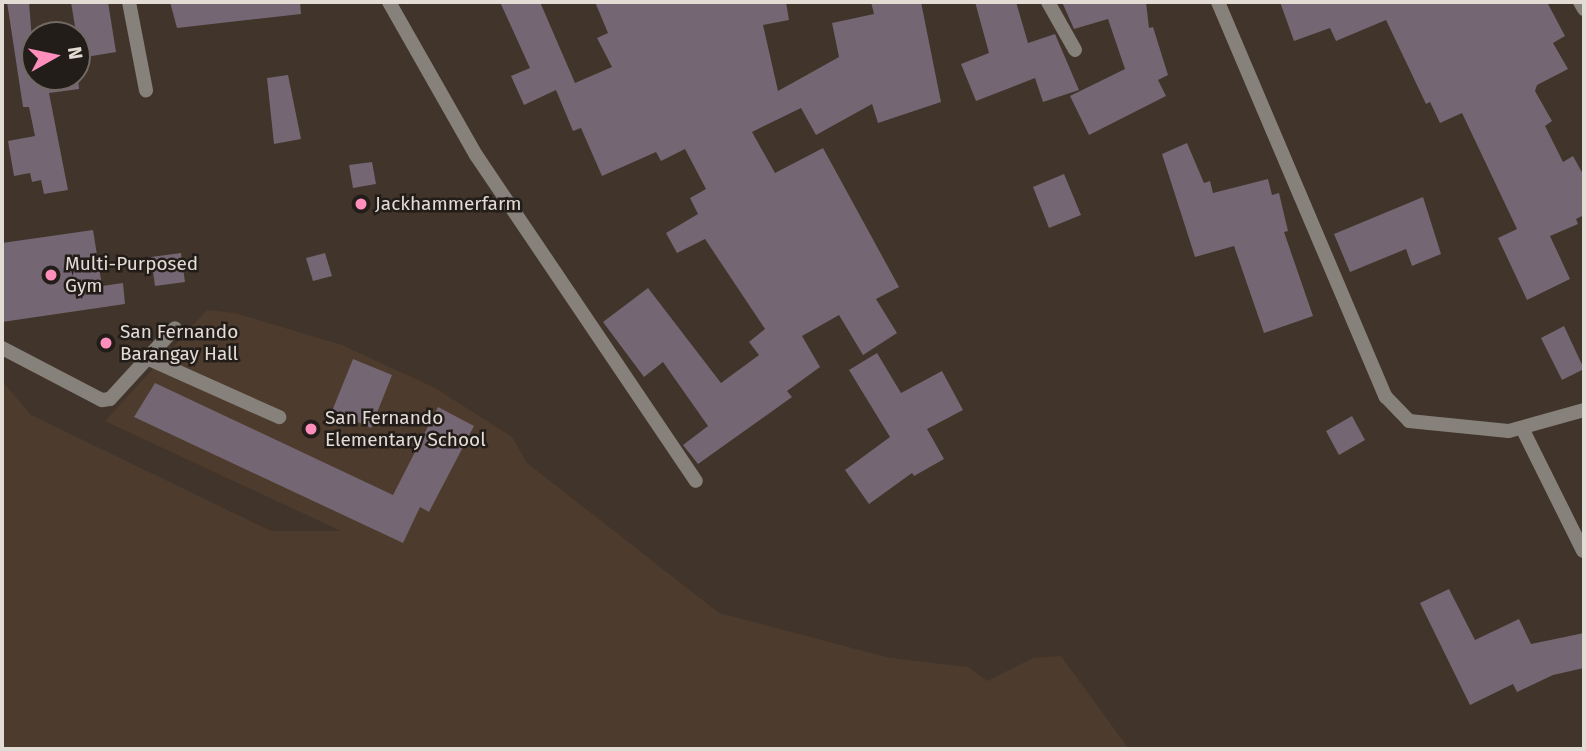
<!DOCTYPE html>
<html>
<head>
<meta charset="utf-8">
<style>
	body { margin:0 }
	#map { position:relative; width:1586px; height:751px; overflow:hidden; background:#41342a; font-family:"Fira Sans",sans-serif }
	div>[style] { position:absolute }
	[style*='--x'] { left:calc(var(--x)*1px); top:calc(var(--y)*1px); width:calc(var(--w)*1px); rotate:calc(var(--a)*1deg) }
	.built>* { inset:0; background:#4d3b2d }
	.building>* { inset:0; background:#746672 }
	.service>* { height:14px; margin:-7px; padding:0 7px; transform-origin:7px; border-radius:7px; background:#87817b }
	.minor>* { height:14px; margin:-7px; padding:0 7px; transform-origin:7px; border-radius:7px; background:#87817b }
	.dots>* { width:19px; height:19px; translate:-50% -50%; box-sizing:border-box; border:4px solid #231d19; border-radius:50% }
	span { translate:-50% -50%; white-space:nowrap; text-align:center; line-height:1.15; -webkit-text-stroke:5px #231d19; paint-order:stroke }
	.poi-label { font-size:19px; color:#e3dcd5 }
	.left { translate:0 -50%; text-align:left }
	.frame { position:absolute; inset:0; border:4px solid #e3dcd5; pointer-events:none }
	.north { position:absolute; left:21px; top:21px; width:70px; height:70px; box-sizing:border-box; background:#231d19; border:2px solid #706964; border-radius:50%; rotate:81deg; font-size:19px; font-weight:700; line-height:28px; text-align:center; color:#e3dcd5 }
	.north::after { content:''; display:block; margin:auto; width:24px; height:32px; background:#fe8ebb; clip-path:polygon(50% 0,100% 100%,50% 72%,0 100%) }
</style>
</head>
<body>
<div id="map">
	<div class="built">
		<i style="clip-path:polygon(207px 310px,235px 313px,342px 345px,435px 388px,512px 437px,527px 463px,719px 613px,890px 658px,968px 667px,987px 681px,1033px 658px,1061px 656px,1129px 749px,2px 749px,2px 381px,31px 415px,271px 531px,341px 531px,105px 421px)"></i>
	</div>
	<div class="building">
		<i style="clip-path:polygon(7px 2px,29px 2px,35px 77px,78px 77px,79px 89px,49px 93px,68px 190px,44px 194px,41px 180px,32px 182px,30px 173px,14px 176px,8px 141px,35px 136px,29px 107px,23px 107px)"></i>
		<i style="clip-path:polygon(71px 2px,108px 2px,116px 52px,80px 58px)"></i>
		<i style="clip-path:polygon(170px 2px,300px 2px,301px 14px,177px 28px)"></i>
		<i style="clip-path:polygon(500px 2px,540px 2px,575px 83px,612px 67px,597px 38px,608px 33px,595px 2px,786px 2px,789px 20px,763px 25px,778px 91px,839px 57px,832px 23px,874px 14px,871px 2px,921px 2px,941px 102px,878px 123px,872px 104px,816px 135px,801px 108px,752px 132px,775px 173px,823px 148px,899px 287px,876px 299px,897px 333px,863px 355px,839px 315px,802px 336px,820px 367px,787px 391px,792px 397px,698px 464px,683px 445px,708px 426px,663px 362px,644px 377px,603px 322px,648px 288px,721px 383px,759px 355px,749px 342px,765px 329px,705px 239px,677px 253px,666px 233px,698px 214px,690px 198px,706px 189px,685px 149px,661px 161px,656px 152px,602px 176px,581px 128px,573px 131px,556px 90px,524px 105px,511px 76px,530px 68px)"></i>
		<i style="clip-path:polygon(975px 2px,1016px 2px,1028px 43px,1055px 34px,1079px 90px,1043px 102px,1035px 78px,976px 101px,961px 64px,989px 53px)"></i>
		<i style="clip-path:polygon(1062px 2px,1146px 2px,1149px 28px,1153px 27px,1168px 75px,1158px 80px,1166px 96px,1089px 135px,1070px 96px,1125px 69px,1108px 19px,1074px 29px)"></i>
		<i style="clip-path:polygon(1280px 2px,1547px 2px,1565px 36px,1553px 43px,1568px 69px,1537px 85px,1535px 91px,1552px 121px,1545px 126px,1563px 162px,1573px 156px,1584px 176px,1584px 215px,1576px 219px,1578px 224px,1550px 236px,1570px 279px,1527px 300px,1498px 238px,1517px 229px,1462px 113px,1440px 123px,1430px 102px,1426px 104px,1386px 20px,1336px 41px,1330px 28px,1294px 41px)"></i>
		<i style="clip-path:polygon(288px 75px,301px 139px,274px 144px,267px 78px)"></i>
		<i style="clip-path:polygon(1187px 143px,1204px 183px,1210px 181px,1213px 193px,1268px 179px,1272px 195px,1279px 193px,1288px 231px,1284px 232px,1313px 316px,1264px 333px,1234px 246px,1195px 257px,1162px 154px)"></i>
		<i style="clip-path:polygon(372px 162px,376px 184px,353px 188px,349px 165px)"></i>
		<i style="clip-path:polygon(1064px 174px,1081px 215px,1049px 228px,1033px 187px)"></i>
		<i style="clip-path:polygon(1423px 197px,1441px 254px,1412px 266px,1406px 249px,1350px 272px,1334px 234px)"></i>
		<i style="clip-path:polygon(93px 230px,102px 286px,123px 283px,125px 304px,2px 322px,2px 243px)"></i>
		<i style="clip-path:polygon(181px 253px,185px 282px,155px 286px,151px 257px)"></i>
		<i style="clip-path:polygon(325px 253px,332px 276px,313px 281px,306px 258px)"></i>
		<i style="clip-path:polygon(1564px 326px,1584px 369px,1562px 380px,1541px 338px)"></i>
		<i style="clip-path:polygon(877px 353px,901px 393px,942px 371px,963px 410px,927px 429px,944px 459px,914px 476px,912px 473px,869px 504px,845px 470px,890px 437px,849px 370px)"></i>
		<i style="clip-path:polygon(353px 359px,392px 375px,371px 428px,332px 411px)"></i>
		<i style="clip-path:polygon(155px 383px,393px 495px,438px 407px,474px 426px,429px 512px,420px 507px,403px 543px,134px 417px)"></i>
		<i style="clip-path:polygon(1352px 416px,1365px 440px,1339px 455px,1326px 431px)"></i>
		<i style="clip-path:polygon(1449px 589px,1475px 640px,1519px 619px,1531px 644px,1584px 633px,1584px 668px,1553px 675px,1517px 692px,1513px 684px,1470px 705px,1420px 603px)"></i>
	</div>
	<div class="service">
		<i style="--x:129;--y:2;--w:90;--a:79.1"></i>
		<i style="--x:1048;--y:2;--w:55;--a:60.6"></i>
		<i style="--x:1218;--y:2;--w:429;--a:67"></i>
		<i style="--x:1386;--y:397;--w:33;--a:46"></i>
		<i style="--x:1409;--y:421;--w:100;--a:5.7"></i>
		<i style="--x:1509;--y:431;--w:78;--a:-15.6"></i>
		<i style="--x:2;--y:348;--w:113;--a:27.5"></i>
		<i style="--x:102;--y:400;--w:8;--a:-7"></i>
		<i style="--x:110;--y:399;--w:96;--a:-47.5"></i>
		<i style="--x:147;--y:358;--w:145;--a:24.1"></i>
		<i style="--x:1523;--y:430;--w:135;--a:63.6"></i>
	</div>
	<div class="minor">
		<i style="--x:389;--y:2;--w:176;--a:60.4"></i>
		<i style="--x:476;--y:155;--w:393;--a:56"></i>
		<i style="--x:1580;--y:2;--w:8;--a:60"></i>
	</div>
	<div class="dots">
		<i style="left:361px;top:204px;background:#fe8ebb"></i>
		<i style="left:51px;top:275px;background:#fe8ebb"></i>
		<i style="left:106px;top:343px;background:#fe8ebb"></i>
		<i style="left:311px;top:429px;background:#fe8ebb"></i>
	</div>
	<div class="poi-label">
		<span class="left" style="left:375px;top:204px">Jackhammerfarm</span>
		<span class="left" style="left:65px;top:275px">Multi-Purposed<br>Gym</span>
		<span class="left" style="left:120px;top:343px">San Fernando<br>Barangay Hall</span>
		<span class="left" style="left:325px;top:429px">San Fernando<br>Elementary School</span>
	</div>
	<div class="frame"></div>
	<div class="north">N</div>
</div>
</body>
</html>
